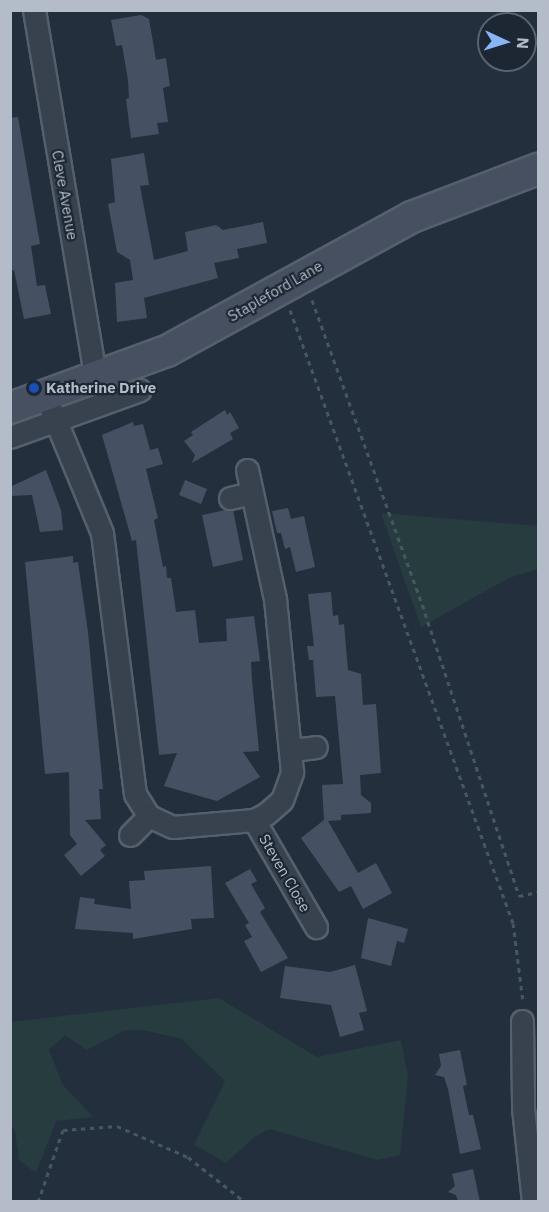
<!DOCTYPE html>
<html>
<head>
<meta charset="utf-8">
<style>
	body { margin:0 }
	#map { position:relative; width:549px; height:1212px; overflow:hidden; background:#242f3e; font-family:"IBM Plex Sans",sans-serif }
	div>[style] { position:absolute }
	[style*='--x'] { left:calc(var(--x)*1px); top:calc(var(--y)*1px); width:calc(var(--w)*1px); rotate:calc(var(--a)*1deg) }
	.green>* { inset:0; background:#263c3f }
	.building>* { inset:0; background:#455162 }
	.path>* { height:3px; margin-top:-1.5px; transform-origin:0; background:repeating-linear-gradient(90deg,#44595c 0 4.5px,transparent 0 9px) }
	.roads { filter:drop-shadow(2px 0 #565f6c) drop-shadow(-2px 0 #565f6c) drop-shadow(0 2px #565f6c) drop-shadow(0 -2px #565f6c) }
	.minor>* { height:21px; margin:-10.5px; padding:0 10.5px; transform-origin:10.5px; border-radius:10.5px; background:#38414e }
	.secondary>* { height:30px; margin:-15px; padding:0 15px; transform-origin:15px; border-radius:15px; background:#465061 }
	.dots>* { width:16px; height:16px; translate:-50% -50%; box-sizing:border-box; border:3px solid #1d2633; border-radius:50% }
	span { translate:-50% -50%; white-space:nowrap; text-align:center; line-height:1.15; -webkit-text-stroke:4.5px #1d2633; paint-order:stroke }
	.street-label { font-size:15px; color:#b4bcc9 }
	.poi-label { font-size:15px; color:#b4bcc9; font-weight:700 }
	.left { translate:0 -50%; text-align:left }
	.frame { position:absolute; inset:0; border:12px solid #b4bcc9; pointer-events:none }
	.north { position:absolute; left:477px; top:12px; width:60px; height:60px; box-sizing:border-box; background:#1d2633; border:2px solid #59626f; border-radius:50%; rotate:94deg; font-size:16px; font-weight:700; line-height:24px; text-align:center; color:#b4bcc9 }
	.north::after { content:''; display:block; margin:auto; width:21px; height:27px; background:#8ab4f8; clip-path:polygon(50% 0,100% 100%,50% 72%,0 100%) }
</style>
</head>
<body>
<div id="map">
	<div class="green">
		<i style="clip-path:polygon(381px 513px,538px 526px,538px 569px,509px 578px,421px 627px)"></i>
		<i style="clip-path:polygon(219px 998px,317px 1057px,401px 1040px,408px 1076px,400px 1155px,377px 1160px,270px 1129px,254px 1137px,226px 1163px,194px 1145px,225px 1081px,182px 1039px,143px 1030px,125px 1030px,87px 1050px,65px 1035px,49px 1050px,63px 1085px,93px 1117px,56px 1121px,36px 1173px,19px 1160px,15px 1131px,11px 1124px,11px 1022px)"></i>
	</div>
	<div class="building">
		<i style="clip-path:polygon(141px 15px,149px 19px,156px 60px,166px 58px,170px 86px,163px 88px,168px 122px,157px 123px,159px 134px,131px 138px,126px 99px,129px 98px,128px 80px,122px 45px,116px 46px,111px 20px)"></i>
		<i style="clip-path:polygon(18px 117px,40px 244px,31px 246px,37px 286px,45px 285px,51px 314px,24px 319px,14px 270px,10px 271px,10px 118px)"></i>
		<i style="clip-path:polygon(144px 153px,149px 185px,140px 186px,154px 260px,188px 251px,185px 232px,216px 225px,223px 230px,263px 222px,267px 243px,237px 249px,239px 258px,214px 263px,218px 278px,144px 298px,147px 318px,117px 322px,115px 283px,133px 280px,130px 260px,117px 252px,108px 204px,115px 202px,111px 159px)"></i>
		<i style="clip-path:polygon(225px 410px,227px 415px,230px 412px,239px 428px,230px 433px,233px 439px,192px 463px,195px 455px,184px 441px,193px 435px,191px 432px)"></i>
		<i style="clip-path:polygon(133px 422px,134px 426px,143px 424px,150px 450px,158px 448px,163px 464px,146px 469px,158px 518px,154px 520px,163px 567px,166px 566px,167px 578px,171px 578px,176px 612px,195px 610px,199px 643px,227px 641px,226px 619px,254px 616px,260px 661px,251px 662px,252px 680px,259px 751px,243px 752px,260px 777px,217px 801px,164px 786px,177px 753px,159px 755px,136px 540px,132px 541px,102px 435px)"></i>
		<i style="clip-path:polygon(46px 470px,61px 510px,63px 530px,40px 532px,32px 495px,10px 496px,10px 487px)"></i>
		<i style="clip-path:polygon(185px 480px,207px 489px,201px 504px,179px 495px)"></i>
		<i style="clip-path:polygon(288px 508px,291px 519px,304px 516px,315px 567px,296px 572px,290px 547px,285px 549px,281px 533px,277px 533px,272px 511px)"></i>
		<i style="clip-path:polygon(226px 510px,233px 510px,243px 560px,213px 567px,202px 515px)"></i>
		<i style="clip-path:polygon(73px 556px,73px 563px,78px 562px,88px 632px,103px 789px,99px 789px,101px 819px,85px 820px,106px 845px,100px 850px,105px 856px,81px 876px,64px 855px,77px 844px,70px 835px,69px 772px,45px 774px,25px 562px)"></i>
		<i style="clip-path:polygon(331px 592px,333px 616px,338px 615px,339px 625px,344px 624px,348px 670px,361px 674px,363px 705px,376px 704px,381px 773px,360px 775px,361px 795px,371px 803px,371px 813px,341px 815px,341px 820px,328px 821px,358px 873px,376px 863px,392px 893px,363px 909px,351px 886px,339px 892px,301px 838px,324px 820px,322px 785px,343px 784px,335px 696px,316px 697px,313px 660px,309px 660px,307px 646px,314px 646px,308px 594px)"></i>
		<i style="clip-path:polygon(211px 866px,214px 918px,191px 919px,192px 929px,133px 939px,133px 933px,75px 929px,80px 897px,95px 899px,94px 904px,131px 909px,129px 881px,145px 880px,144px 871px)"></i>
		<i style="clip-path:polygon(250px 869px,257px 881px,251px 884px,265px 908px,260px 912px,288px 958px,261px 972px,244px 941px,252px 937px,245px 925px,249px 923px,225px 883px)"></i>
		<i style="clip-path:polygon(368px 918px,408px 929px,404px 943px,397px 941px,391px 966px,361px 958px)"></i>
		<i style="clip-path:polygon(355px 965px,367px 1011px,359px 1013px,364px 1030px,340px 1037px,331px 1005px,280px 998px,285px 966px,330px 972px)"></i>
		<i style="clip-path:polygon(460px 1050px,467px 1085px,463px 1086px,466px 1101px,469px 1115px,473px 1115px,481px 1149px,460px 1154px,448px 1089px,444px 1077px,435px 1075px,441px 1066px,439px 1054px)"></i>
		<i style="clip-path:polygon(473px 1169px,480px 1202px,458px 1202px,456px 1195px,448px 1192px,455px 1186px,452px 1174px)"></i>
	</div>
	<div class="path">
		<i style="--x:312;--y:300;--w:333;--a:70.1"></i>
		<i style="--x:425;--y:613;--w:298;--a:71.6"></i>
		<i style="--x:519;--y:896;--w:19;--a:-12"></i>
		<i style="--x:290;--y:310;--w:652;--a:70.01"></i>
		<i style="--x:513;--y:923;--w:79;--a:82.7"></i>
		<i style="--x:38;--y:1202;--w:76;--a:-70.9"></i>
		<i style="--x:63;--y:1130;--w:54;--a:-4.2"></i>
		<i style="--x:117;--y:1126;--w:77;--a:23.6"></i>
		<i style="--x:188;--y:1157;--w:73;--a:38.3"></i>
	</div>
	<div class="roads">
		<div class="minor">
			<i style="--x:34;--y:10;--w:374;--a:80.5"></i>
			<i style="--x:46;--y:397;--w:147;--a:67.6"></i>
			<i style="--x:102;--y:533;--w:263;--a:82.8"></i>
			<i style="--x:135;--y:794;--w:26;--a:58"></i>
			<i style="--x:149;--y:816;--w:26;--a:25"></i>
			<i style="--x:173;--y:827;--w:81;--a:-4.9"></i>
			<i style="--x:254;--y:820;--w:13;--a:-27"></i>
			<i style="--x:266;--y:814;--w:21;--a:-41"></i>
			<i style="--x:282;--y:800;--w:30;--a:-70"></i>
			<i style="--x:292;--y:772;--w:174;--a:-95.6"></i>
			<i style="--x:275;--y:599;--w:132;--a:-102.2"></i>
			<i style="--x:10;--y:437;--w:138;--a:-19.9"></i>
			<i style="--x:230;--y:498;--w:22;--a:-13"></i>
			<i style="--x:292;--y:750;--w:24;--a:-7"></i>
			<i style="--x:254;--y:820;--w:124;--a:59.9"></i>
			<i style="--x:130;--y:835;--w:27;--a:-45"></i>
			<i style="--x:522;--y:1021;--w:87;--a:89.3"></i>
			<i style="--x:523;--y:1108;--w:95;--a:83.9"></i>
		</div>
		<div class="secondary">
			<i style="--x:10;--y:408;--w:167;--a:-20"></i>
			<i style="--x:167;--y:351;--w:279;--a:-28.7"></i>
			<i style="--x:412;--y:217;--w:135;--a:-20.9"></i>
		</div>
	</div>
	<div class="dots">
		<i style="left:34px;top:388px;background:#1a4fb4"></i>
	</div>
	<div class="street-label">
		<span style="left:65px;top:195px;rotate:80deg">Cleve Avenue</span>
		<span style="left:275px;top:291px;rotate:-30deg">Stapleford Lane</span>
		<span style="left:285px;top:873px;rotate:60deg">Steven Close</span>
	</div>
	<div class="poi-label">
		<span class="left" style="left:46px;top:388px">Katherine Drive</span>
	</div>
	<div class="frame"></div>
	<div class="north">N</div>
</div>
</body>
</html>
